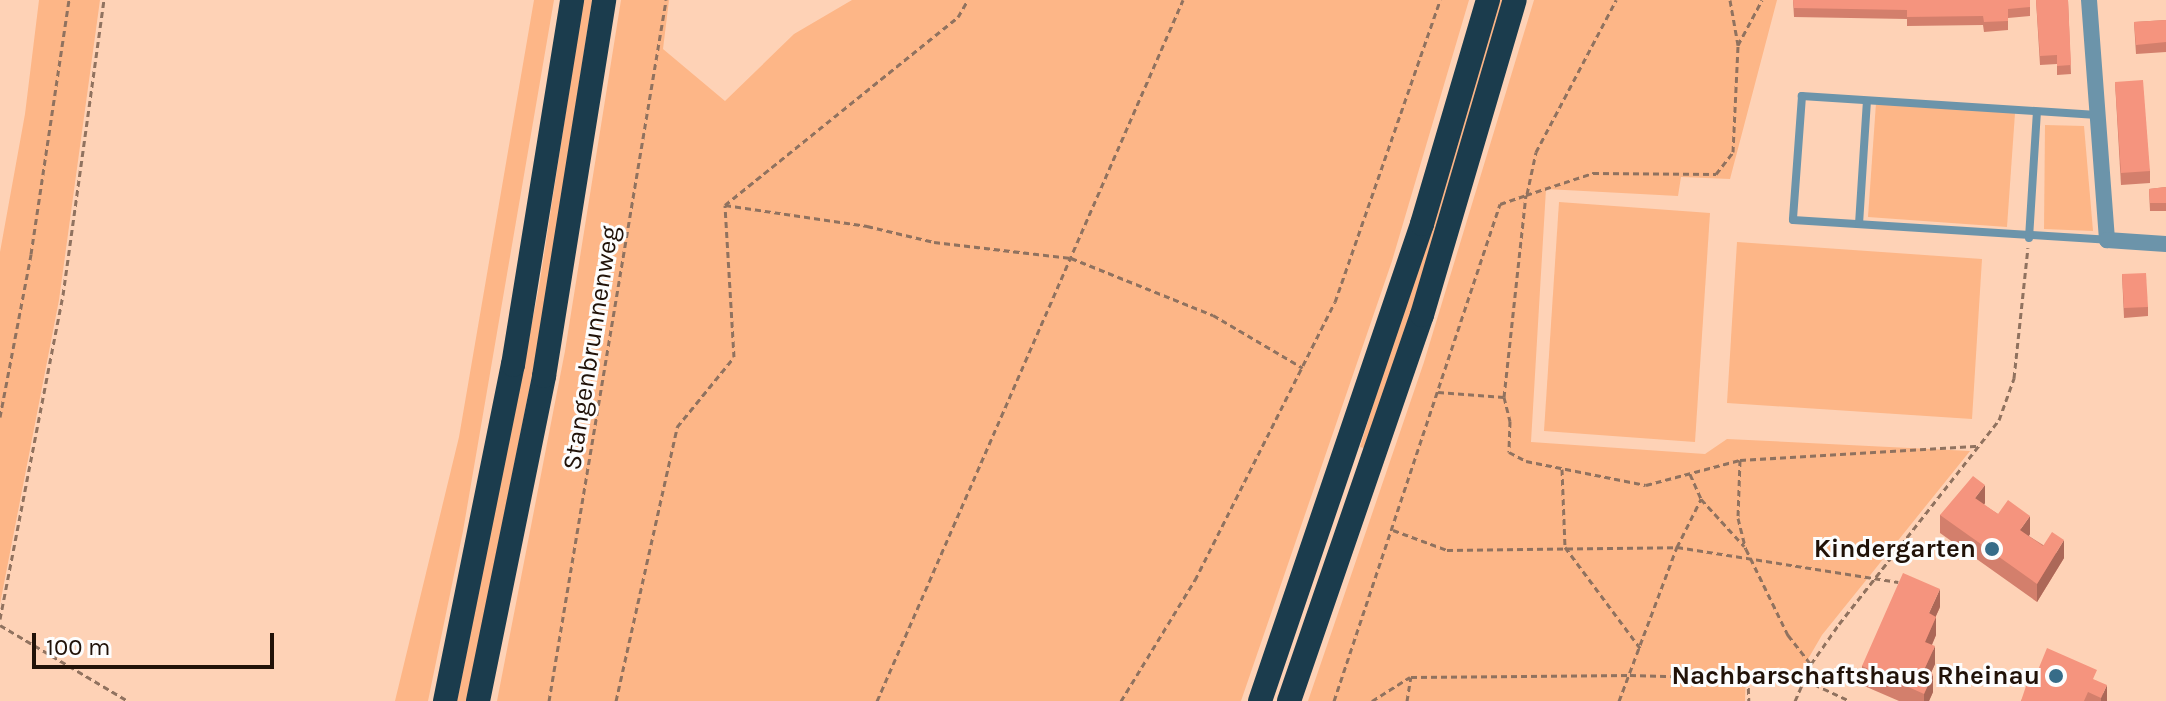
<!DOCTYPE html>
<html>
<head>
<meta charset="utf-8">
<style>
	body { margin:0 }
	#map { position:relative; width:2166px; height:701px; overflow:hidden; background:#fed2b6; font-family:Karla,sans-serif }
	div>[style] { position:absolute }
	[style*='--x'] { left:calc(var(--x)*1px); top:calc(var(--y)*1px); width:calc(var(--w)*1px); rotate:calc(var(--a)*1deg) }
	.green>* { inset:0; background:#fdb687 }
	.path>* { height:3px; margin-top:-1.5px; transform-origin:0; background:repeating-linear-gradient(90deg,#90725f 0 6px,transparent 0 10px) }
	.lane>* { height:8px; margin:-4px; padding:0 4px; transform-origin:4px; border-radius:4px; background:#6c94aa }
	.street>* { height:16px; margin:-8px; padding:0 8px; transform-origin:8px; border-radius:8px; background:#6c94aa }
	.highway>* { height:24px; margin:-12px; padding:0 12px; transform-origin:12px; border-radius:12px; background:#1b3c4d }
	.wall>* { inset:0; background:#d37f6c }
	.shaded-wall>* { inset:0; background:#ac6858 }
	.building>* { inset:0; background:#f5947e }
	.dots>* { width:22px; height:22px; translate:-50% -50%; box-sizing:border-box; border:4px solid #fdfdfd; border-radius:50% }
	span { translate:-50% -50%; white-space:nowrap; text-align:center; line-height:1.15; -webkit-text-stroke:6px #fdfdfd; paint-order:stroke }
	.street-label { font-size:26px; color:#211208 }
	.poi-label { font-size:26px; color:#211208; font-weight:700 }
	.right { translate:-100% -50%; text-align:right }
	.scale { position:absolute; left:32px; top:633px; width:242px; height:36px; box-sizing:border-box; border:4px solid #211208; border-top:0; padding-left:10px; font-size:24px; line-height:28px; white-space:nowrap; color:#211208; -webkit-text-stroke:6px #fdfdfd; paint-order:stroke }
</style>
</head>
<body>
<div id="map">
	<div class="green">
		<i style="clip-path:polygon(39px 0,100px 0,59px 300px,0 604px,0 252px,25px 114px)"></i>
		<i style="clip-path:polygon(534px 0,554px 0,463px 531px,428px 701px,395px 701px,459px 437px)"></i>
		<i style="clip-path:polygon(583px 0,592px 0,540px 335px,467px 701px,457px 701px,539px 287px)"></i>
		<i style="clip-path:polygon(621px 0,669px 0,663px 49px,725px 101px,794px 34px,852px 0,1469px 0,1392px 261px,1241px 701px,497px 701px,565px 351px)"></i>
		<i style="clip-path:polygon(1498px 0,1505px 0,1430px 256px,1364px 448px,1360px 447px)"></i>
		<i style="clip-path:polygon(1534px 0,1777px 0,1730px 179px,1681px 177px,1678px 196px,1546px 189px,1531px 442px,1705px 454px,1727px 439px,1970px 451px,1822px 635px,1801px 671px,1746px 671px,1745px 701px,1308px 701px,1424px 362px)"></i>
		<i style="clip-path:polygon(1876px 103px,2015px 113px,2007px 227px,1868px 217px)"></i>
		<i style="clip-path:polygon(2045px 125px,2084px 126px,2093px 231px,2044px 229px)"></i>
		<i style="clip-path:polygon(1559px 202px,1710px 213px,1695px 442px,1544px 431px)"></i>
		<i style="clip-path:polygon(1737px 242px,1982px 259px,1972px 419px,1727px 403px)"></i>
	</div>
	<div class="path">
		<i style="--x:1730;--y:0;--w:46;--a:79.9"></i>
		<i style="--x:1527;--y:194;--w:43;--a:-77.9"></i>
		<i style="--x:1536;--y:152;--w:172;--a:-62.2"></i>
		<i style="--x:725;--y:205;--w:144;--a:8.4"></i>
		<i style="--x:867;--y:226;--w:69;--a:13.4"></i>
		<i style="--x:934;--y:242;--w:138;--a:6.7"></i>
		<i style="--x:1071;--y:258;--w:153;--a:21.9"></i>
		<i style="--x:1213;--y:315;--w:104;--a:30.5"></i>
		<i style="--x:1438;--y:392;--w:66;--a:4.3"></i>
		<i style="--x:1504;--y:397;--w:25;--a:76"></i>
		<i style="--x:1510;--y:421;--w:31;--a:92"></i>
		<i style="--x:1509;--y:452;--w:19;--a:28"></i>
		<i style="--x:1526;--y:461;--w:122;--a:11.3"></i>
		<i style="--x:1646;--y:485;--w:97;--a:-14.9"></i>
		<i style="--x:1740;--y:460;--w:239;--a:-3.4"></i>
		<i style="--x:1504;--y:397;--w:203;--a:-83.8"></i>
		<i style="--x:1526;--y:195;--w:71;--a:-18.2"></i>
		<i style="--x:1593;--y:173;--w:123;--a:0.5"></i>
		<i style="--x:1716;--y:174;--w:28;--a:-52"></i>
		<i style="--x:1733;--y:152;--w:107;--a:-87.3"></i>
		<i style="--x:1738;--y:45;--w:51;--a:-61.9"></i>
		<i style="--x:0;--y:417;--w:166;--a:-79.2"></i>
		<i style="--x:31;--y:254;--w:257;--a:-81.5"></i>
		<i style="--x:1740;--y:460;--w:58;--a:92"></i>
		<i style="--x:1738;--y:518;--w:32;--a:76"></i>
		<i style="--x:1746;--y:549;--w:96;--a:64"></i>
		<i style="--x:1788;--y:635;--w:37;--a:52"></i>
		<i style="--x:1562;--y:469;--w:78;--a:87.8"></i>
		<i style="--x:1565;--y:547;--w:126;--a:53.4"></i>
		<i style="--x:1690;--y:474;--w:27;--a:66"></i>
		<i style="--x:1701;--y:499;--w:64;--a:47.5"></i>
		<i style="--x:1393;--y:530;--w:58;--a:20.3"></i>
		<i style="--x:1447;--y:550;--w:230;--a:-0.7"></i>
		<i style="--x:1677;--y:547;--w:224;--a:9"></i>
		<i style="--x:0;--y:619;--w:330;--a:-79"></i>
		<i style="--x:63;--y:295;--w:298;--a:-82.1"></i>
		<i style="--x:0;--y:625;--w:149;--a:30.7"></i>
		<i style="--x:1748;--y:678;--w:23;--a:88"></i>
		<i style="--x:549;--y:701;--w:711;--a:-80.52"></i>
		<i style="--x:616;--y:701;--w:281;--a:-77.4"></i>
		<i style="--x:677;--y:427;--w:90;--a:-50.8"></i>
		<i style="--x:734;--y:357;--w:152;--a:-93.4"></i>
		<i style="--x:725;--y:205;--w:299;--a:-38.9"></i>
		<i style="--x:958;--y:17;--w:20;--a:-60"></i>
		<i style="--x:877;--y:701;--w:765;--a:-66.42"></i>
		<i style="--x:1121;--y:701;--w:142;--a:-58.6"></i>
		<i style="--x:1195;--y:580;--w:311;--a:-63.3"></i>
		<i style="--x:1335;--y:302;--w:320;--a:-70.8"></i>
		<i style="--x:1334;--y:701;--w:524;--a:-71.53"></i>
		<i style="--x:1500;--y:204;--w:28;--a:-19"></i>
		<i style="--x:1372;--y:701;--w:45;--a:-32.3"></i>
		<i style="--x:1407;--y:701;--w:24;--a:-81"></i>
		<i style="--x:1411;--y:677;--w:219;--a:-0.5"></i>
		<i style="--x:1630;--y:675;--w:175;--a:1.6"></i>
		<i style="--x:1805;--y:680;--w:50;--a:25"></i>
		<i style="--x:1619;--y:701;--w:165;--a:-69.4"></i>
		<i style="--x:1677;--y:547;--w:54;--a:-63.4"></i>
		<i style="--x:1795;--y:701;--w:40;--a:-66.6"></i>
		<i style="--x:1811;--y:664;--w:49;--a:-55"></i>
		<i style="--x:1839;--y:624;--w:259;--a:-51.9"></i>
		<i style="--x:1999;--y:420;--w:45;--a:-70.3"></i>
		<i style="--x:2014;--y:378;--w:131;--a:-83.9"></i>
	</div>
	<div class="lane">
		<i style="--x:2097;--y:115;--w:296;--a:-176.3"></i>
		<i style="--x:1802;--y:96;--w:124;--a:94.2"></i>
		<i style="--x:1793;--y:220;--w:315;--a:3.6"></i>
		<i style="--x:1859;--y:224;--w:123;--a:-86.3"></i>
		<i style="--x:2029;--y:238;--w:126;--a:-86.4"></i>
	</div>
	<div class="street">
		<i style="--x:2089;--y:0;--w:241;--a:85.7"></i>
		<i style="--x:2107;--y:240;--w:59;--a:3.9"></i>
	</div>
	<div class="highway">
		<i style="--x:445;--y:701;--w:343;--a:-78.6"></i>
		<i style="--x:513;--y:365;--w:370;--a:-80.8"></i>
		<i style="--x:478;--y:701;--w:332;--a:-78.5"></i>
		<i style="--x:544;--y:376;--w:381;--a:-80.9"></i>
		<i style="--x:1260;--y:701;--w:504;--a:-71.24"></i>
		<i style="--x:1422;--y:224;--w:234;--a:-73.6"></i>
		<i style="--x:1289;--y:701;--w:408;--a:-71"></i>
		<i style="--x:1422;--y:315;--w:328;--a:-73.6"></i>
	</div>
	<div class="wall">
		<i style="clip-path:polygon(1793px 0,2030px 0,2030px 16px,2008px 18px,2008px 30px,1984px 32px,1983px 25px,1907px 26px,1907px 19px,1794px 17px)"></i>
		<i style="clip-path:polygon(2036px 0,2068px 0,2071px 74px,2057px 75px,2057px 64px,2040px 65px)"></i>
		<i style="clip-path:polygon(2166px 20px,2166px 52px,2136px 54px,2134px 22px)"></i>
		<i style="clip-path:polygon(2115px 82px,2150px 171px,2150px 183px,2121px 185px)"></i>
		<i style="clip-path:polygon(2166px 187px,2166px 211px,2150px 211px,2149px 189px)"></i>
		<i style="clip-path:polygon(2122px 274px,2148px 307px,2148px 316px,2124px 318px)"></i>
		<i style="clip-path:polygon(1985px 503px,1984px 505px,1998px 514px,2030px 534px,2029px 536px,2064px 558px,2037px 602px,1940px 533px,1940px 515px)"></i>
		<i style="clip-path:polygon(1940px 607px,1936px 616px,1936px 635px,1932px 645px,1935px 664px,1931px 673px,1933px 692px,1929px 701px,1899px 701px,1862px 685px,1862px 666px)"></i>
		<i style="clip-path:polygon(2038px 670px,2097px 681px,2107px 701px,2021px 701px)"></i>
	</div>
	<div class="shaded-wall">
		<i style="clip-path:polygon(1985px 485px,1985px 503px,1975px 517px,1975px 498px)"></i>
		<i style="clip-path:polygon(2030px 516px,2030px 534px,2020px 548px,2020px 530px)"></i>
		<i style="clip-path:polygon(2064px 540px,2064px 558px,2037px 602px,2037px 584px)"></i>
		<i style="clip-path:polygon(1940px 589px,1940px 607px,1929px 631px,1929px 613px)"></i>
		<i style="clip-path:polygon(1936px 617px,1936px 635px,1925px 660px,1925px 642px)"></i>
		<i style="clip-path:polygon(1935px 646px,1935px 664px,1924px 688px,1924px 670px)"></i>
		<i style="clip-path:polygon(1933px 674px,1933px 692px,1929px 701px,1924px 701px,1924px 694px)"></i>
		<i style="clip-path:polygon(2107px 685px,2107px 701px,2101px 701px,2101px 698px)"></i>
	</div>
	<div class="building">
		<i style="clip-path:polygon(1793px 0,2030px 0,2030px 7px,2008px 9px,2008px 21px,1984px 22px,1983px 16px,1907px 17px,1907px 10px,1794px 8px)"></i>
		<i style="clip-path:polygon(2036px 0,2068px 0,2071px 65px,2057px 66px,2057px 55px,2040px 56px)"></i>
		<i style="clip-path:polygon(2166px 20px,2166px 42px,2136px 45px,2134px 22px)"></i>
		<i style="clip-path:polygon(2143px 80px,2150px 171px,2121px 173px,2115px 82px)"></i>
		<i style="clip-path:polygon(2166px 187px,2166px 203px,2150px 203px,2149px 189px)"></i>
		<i style="clip-path:polygon(2146px 273px,2148px 307px,2124px 308px,2122px 274px)"></i>
		<i style="clip-path:polygon(1973px 476px,1985px 485px,1975px 498px,1998px 514px,2008px 500px,2030px 516px,2020px 530px,2043px 546px,2052px 532px,2064px 540px,2037px 584px,1940px 515px)"></i>
		<i style="clip-path:polygon(1903px 573px,1940px 589px,1929px 613px,1936px 617px,1925px 642px,1935px 646px,1924px 670px,1933px 674px,1924px 694px,1862px 666px)"></i>
		<i style="clip-path:polygon(2047px 648px,2097px 670px,2093px 679px,2107px 685px,2101px 698px,2088px 692px,2084px 701px,2021px 701px,2032px 668px,2038px 670px)"></i>
	</div>
	<div class="dots">
		<i style="left:1992px;top:549px;background:#376c88"></i>
		<i style="left:2056px;top:676px;background:#376c88"></i>
	</div>
	<div class="street-label">
		<span style="left:591px;top:348px;rotate:-81deg">Stangenbrunnenweg</span>
	</div>
	<div class="poi-label">
		<span class="right" style="left:1976px;top:549px">Kindergarten</span>
		<span class="right" style="left:2040px;top:676px">Nachbarschaftshaus Rheinau</span>
	</div>
	<div class="scale">100 m</div>
</div>
</body>
</html>
